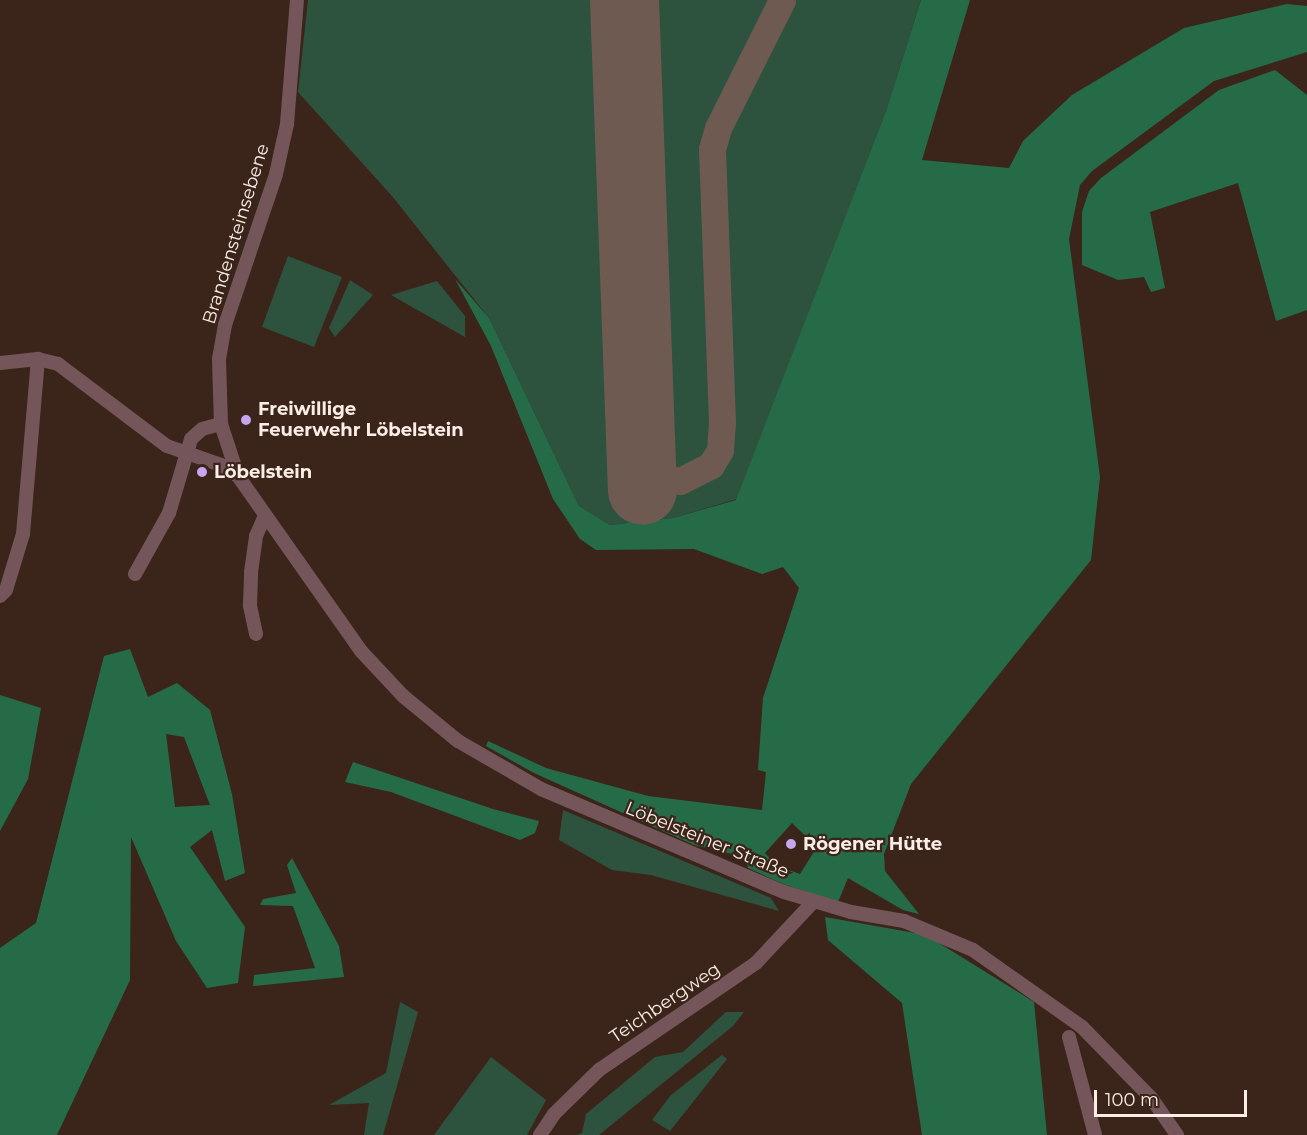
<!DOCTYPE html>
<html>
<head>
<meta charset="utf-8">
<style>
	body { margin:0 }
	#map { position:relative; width:1307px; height:1135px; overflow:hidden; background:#3b251b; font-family:Montserrat,sans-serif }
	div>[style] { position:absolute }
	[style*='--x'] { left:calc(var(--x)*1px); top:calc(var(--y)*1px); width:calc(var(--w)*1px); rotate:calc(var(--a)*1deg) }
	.green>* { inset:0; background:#2d533e }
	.forest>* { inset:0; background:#266b48 }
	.taxiway>* { height:27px; margin:-13.5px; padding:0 13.5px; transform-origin:13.5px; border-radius:13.5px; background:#6f5a52 }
	.runway>* { height:69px; margin:-34.5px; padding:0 34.5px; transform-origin:34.5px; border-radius:34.5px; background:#6f5a52 }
	.minor>* { height:14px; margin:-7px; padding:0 7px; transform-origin:7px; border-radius:7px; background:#74565a }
	.dots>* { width:16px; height:16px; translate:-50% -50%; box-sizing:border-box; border:3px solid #3b251b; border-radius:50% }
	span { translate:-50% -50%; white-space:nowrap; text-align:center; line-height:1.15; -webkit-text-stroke:4.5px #3b251b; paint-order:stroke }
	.street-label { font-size:18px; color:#fdede7 }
	.poi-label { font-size:18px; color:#fdede7; font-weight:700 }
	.left { translate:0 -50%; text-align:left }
	.scale { position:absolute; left:1094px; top:1090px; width:153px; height:27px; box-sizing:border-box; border:3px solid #fdede7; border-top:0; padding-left:8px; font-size:18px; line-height:21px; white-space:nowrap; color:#fdede7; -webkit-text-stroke:4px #3b251b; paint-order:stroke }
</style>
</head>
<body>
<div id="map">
	<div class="green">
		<i style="clip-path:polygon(308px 0,921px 0,886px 111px,737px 499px,673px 518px,610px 525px,579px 506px,489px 318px,392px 196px,298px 92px)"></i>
		<i style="clip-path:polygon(288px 256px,342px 277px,314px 347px,262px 327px)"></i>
		<i style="clip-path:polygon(350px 280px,373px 295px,335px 337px,329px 328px)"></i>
		<i style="clip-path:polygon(437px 281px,465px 316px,465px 337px,391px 295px)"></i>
		<i style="clip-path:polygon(563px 810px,771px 898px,779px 911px,651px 875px,612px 870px,559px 840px)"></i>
		<i style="clip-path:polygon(400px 1002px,418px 1012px,383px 1135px,364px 1135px,369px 1103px,329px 1105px,386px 1073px)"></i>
		<i style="clip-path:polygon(726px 1012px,744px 1012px,733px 1026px,599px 1135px,577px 1135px,582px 1133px,586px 1114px,655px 1057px,683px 1052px)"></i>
		<i style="clip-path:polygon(722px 1055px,727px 1059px,670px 1131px,652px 1120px,671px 1095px)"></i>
		<i style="clip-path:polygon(491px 1057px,546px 1100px,527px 1135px,434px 1135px)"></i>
	</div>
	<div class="forest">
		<i style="clip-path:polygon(evenodd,921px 0,970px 0,922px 160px,1009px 168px,1023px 141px,1072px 95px,1184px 28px,1287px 4px,1307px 6px,1307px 52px,1214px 81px,1092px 171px,1080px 185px,1069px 239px,1100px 477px,1091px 560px,911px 784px,884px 854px,885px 871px,919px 914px,903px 910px,848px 878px,838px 902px,783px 884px,748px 868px,745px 857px,694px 845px,534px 773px,486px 746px,488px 741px,546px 768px,648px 796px,762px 810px,766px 772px,758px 770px,763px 698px,799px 588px,783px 567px,762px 574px,694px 549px,596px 550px,580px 539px,553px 499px,491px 346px,455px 279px,489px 318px,579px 506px,610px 525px,673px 518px,736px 500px,886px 111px,921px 0,792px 823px,817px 847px,800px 874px,777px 866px,765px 853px,792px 823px)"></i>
		<i style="clip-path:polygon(1275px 70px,1307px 95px,1307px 310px,1276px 321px,1238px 183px,1150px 212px,1165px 288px,1151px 292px,1144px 277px,1118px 280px,1082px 265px,1082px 212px,1089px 191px,1101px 178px,1219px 90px)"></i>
		<i style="clip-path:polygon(evenodd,130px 649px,148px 697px,177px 683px,210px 710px,232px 794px,245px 873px,225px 881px,212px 830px,190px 847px,245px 927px,238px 983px,207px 988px,176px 941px,131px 837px,130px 980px,57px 1135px,0 1135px,0 948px,36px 923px,104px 656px,130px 649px,166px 734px,184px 737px,210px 805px,175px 807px,166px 734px)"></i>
		<i style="clip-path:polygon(0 695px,41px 708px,28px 779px,0 831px)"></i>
		<i style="clip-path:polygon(353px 762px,493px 809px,539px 821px,535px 833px,520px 840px,391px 792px,345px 782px)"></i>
		<i style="clip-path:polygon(292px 858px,339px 946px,344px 977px,253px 986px,254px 975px,315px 968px,293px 906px,260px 905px,263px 899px,296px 893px,287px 865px)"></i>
		<i style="clip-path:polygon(825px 917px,926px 935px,1034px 1002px,1047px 1135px,922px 1135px,902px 1003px,828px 940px)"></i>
	</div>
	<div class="taxiway">
		<i style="--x:642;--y:476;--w:38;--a:7"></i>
		<i style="--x:680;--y:481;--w:35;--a:-27"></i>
		<i style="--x:711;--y:465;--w:17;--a:-59"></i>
		<i style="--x:720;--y:450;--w:28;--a:-86"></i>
		<i style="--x:722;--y:422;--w:273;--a:-92.1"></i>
		<i style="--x:712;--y:149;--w:22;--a:-74"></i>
		<i style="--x:718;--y:128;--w:143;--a:-63.4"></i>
	</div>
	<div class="runway">
		<i style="--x:624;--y:0;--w:490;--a:87.9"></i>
	</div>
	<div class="minor">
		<i style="--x:0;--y:363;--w:38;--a:-6"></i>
		<i style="--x:38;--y:359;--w:21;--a:14"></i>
		<i style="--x:58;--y:364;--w:136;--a:37"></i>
		<i style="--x:167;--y:446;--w:57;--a:19.4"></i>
		<i style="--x:221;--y:465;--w:20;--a:33"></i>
		<i style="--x:238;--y:476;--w:214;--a:54.9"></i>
		<i style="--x:361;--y:651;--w:62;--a:47"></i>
		<i style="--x:403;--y:696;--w:71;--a:39.3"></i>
		<i style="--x:458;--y:741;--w:96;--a:30"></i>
		<i style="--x:541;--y:789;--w:264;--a:23"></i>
		<i style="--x:784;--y:892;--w:70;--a:16.6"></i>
		<i style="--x:851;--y:912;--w:54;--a:9.6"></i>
		<i style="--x:904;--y:921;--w:75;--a:22.8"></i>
		<i style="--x:973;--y:950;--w:133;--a:35.2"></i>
		<i style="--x:1082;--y:1027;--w:100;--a:45.8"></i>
		<i style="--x:1152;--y:1099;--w:44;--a:55.2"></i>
		<i style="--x:238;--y:476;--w:55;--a:-108.1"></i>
		<i style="--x:221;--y:424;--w:65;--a:-91.8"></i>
		<i style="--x:219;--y:359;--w:35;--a:-80"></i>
		<i style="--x:225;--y:325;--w:159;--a:-71.3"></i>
		<i style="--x:276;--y:174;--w:51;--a:-77.6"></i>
		<i style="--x:287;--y:124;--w:124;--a:-85.4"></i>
		<i style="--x:135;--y:574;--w:70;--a:-60.9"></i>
		<i style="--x:169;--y:513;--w:77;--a:-73.4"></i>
		<i style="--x:191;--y:439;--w:15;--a:-42"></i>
		<i style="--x:202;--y:429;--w:20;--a:-15"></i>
		<i style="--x:0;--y:596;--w:8;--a:-45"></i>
		<i style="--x:6;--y:590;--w:59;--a:-73.1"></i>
		<i style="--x:23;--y:534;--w:176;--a:-85.1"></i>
		<i style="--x:256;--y:634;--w:30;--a:-102"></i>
		<i style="--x:250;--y:605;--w:33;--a:-88"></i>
		<i style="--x:251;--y:572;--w:36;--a:-82"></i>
		<i style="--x:256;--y:536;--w:22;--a:-66"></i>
		<i style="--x:1069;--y:1037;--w:101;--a:75.1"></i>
		<i style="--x:540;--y:1135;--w:25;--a:-56"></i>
		<i style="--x:554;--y:1114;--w:63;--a:-44.4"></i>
		<i style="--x:599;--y:1070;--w:190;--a:-34.3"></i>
		<i style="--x:756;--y:963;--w:83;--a:-46.9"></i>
	</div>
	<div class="dots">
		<i style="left:246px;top:420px;background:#c7a6ef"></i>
		<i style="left:202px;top:472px;background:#c7a6ef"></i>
		<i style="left:791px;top:844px;background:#c7a6ef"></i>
	</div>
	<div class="street-label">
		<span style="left:236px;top:234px;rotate:-73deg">Brandensteinsebene</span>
		<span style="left:707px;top:840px;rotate:22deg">Löbelsteiner Straße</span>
		<span style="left:665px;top:1003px;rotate:-34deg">Teichbergweg</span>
	</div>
	<div class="poi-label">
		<span class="left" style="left:258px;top:420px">Freiwillige<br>Feuerwehr Löbelstein</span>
		<span class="left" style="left:214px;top:472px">Löbelstein</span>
		<span class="left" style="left:803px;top:844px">Rögener Hütte</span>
	</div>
	<div class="scale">100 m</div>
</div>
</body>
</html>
